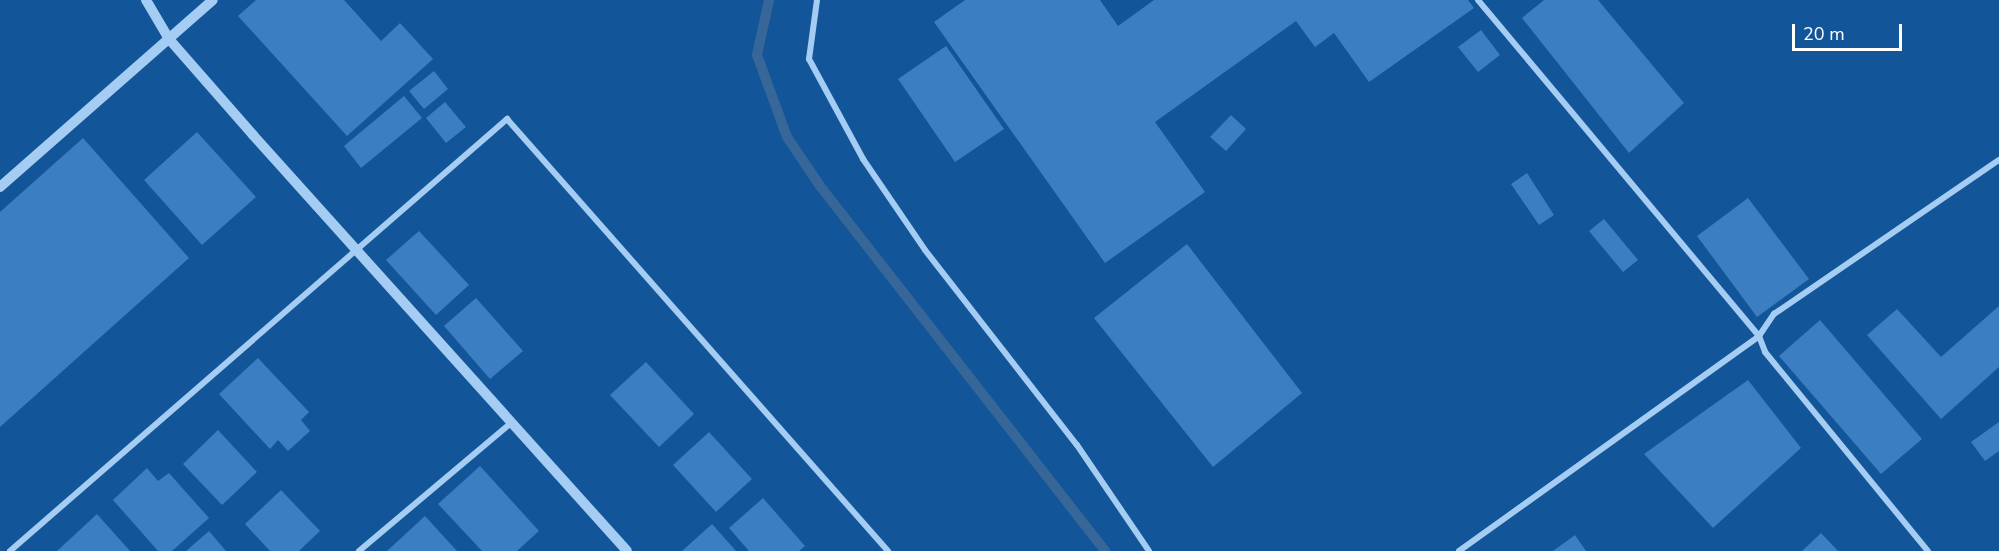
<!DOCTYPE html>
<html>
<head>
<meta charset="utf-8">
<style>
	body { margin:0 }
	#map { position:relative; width:1999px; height:551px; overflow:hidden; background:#125599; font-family:"Nunito Sans",sans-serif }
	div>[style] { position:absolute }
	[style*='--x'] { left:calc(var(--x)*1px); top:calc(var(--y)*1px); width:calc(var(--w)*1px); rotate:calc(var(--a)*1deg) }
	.stream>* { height:10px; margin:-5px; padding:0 5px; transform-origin:5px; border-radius:5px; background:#366798 }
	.building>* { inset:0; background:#3b7ec1 }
	.minor>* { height:6px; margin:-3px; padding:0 3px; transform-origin:3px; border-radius:3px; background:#a5cdf3 }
	.tertiary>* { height:10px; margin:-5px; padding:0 5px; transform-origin:5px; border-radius:5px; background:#a5cdf3 }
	span { translate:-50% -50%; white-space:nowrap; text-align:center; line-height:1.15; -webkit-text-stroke:5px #125599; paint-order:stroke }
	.scale { position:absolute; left:1792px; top:24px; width:110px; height:27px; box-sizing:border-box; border:3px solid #fff; border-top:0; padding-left:8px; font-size:18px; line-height:21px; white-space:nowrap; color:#fff; -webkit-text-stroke:4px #125599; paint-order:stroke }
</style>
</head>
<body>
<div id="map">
	<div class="stream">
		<i style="--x:769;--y:0;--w:56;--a:102.3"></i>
		<i style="--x:757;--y:55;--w:87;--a:69.9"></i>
		<i style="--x:787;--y:137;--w:59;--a:56"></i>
		<i style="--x:820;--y:186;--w:463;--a:52"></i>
	</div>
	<div class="building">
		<i style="clip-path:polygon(256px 0,344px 0,381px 41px,400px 23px,433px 59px,347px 136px,238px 16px)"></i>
		<i style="clip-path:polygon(965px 0,1100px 0,1118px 26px,1154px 0,1468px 0,1474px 8px,1369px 82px,1334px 33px,1315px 47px,1296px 21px,1155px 122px,1205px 192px,1105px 263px,934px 22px)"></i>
		<i style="clip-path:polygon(1544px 0,1598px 0,1684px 103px,1629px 153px,1522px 18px)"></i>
		<i style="clip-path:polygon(1481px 30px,1500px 55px,1478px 72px,1458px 47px)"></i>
		<i style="clip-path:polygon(946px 46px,1004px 129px,955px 162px,898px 79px)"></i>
		<i style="clip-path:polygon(434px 71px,448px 89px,424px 109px,409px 91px)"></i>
		<i style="clip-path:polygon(404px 96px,422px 118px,361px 168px,344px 146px)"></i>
		<i style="clip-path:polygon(445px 102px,466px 127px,446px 143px,426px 118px)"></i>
		<i style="clip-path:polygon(1231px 115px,1246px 129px,1226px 151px,1210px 137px)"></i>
		<i style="clip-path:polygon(197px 132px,256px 197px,202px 245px,144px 180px)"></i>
		<i style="clip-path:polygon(83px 138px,189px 258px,0 427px,0 212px)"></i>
		<i style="clip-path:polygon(1527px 173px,1554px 215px,1539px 225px,1511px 184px)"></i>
		<i style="clip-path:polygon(1748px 198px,1809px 279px,1757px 317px,1697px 236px)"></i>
		<i style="clip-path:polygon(1604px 219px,1638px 260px,1623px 272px,1589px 231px)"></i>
		<i style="clip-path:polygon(419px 231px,469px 285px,436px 315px,386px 260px)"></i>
		<i style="clip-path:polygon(1187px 244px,1302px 393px,1213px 467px,1094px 318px)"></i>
		<i style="clip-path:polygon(476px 298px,523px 351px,490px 379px,444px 326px)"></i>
		<i style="clip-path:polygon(1999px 306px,1999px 367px,1941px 419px,1867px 335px,1897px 309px,1941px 357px)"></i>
		<i style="clip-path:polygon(1820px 320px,1922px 439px,1881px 474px,1779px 356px)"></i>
		<i style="clip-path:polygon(258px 358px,309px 412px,301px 420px,310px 431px,288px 451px,278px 440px,270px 449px,219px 394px)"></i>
		<i style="clip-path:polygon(646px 362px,694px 414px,659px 447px,610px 395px)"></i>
		<i style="clip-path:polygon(1748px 380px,1801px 448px,1713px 528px,1644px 454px)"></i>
		<i style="clip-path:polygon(1999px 422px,1999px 451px,1985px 461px,1971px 442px)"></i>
		<i style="clip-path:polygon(218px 430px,257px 472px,222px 505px,183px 464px)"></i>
		<i style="clip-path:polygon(709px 432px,752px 479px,716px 512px,673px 465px)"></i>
		<i style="clip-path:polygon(480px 466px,539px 531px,517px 551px,482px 551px,438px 504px)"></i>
		<i style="clip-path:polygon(147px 468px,158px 481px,169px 473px,209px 518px,172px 551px,158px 551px,113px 500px)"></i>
		<i style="clip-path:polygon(281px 490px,320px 531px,299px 551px,270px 551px,245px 524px)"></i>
		<i style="clip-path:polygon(763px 498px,805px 546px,799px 551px,749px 551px,729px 528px)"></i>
		<i style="clip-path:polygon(97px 514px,130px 551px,57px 551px)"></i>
		<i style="clip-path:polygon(425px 516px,457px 551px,387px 551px)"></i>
		<i style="clip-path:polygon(712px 524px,736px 551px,682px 551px)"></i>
		<i style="clip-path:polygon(209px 531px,226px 551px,186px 551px)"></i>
		<i style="clip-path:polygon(1821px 533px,1838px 551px,1802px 551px)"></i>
		<i style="clip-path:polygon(1575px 535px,1586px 551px,1553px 551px)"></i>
	</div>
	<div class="minor">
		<i style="--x:817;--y:0;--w:60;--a:97.7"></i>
		<i style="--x:809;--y:59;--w:114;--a:61.6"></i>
		<i style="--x:863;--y:159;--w:110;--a:55.7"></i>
		<i style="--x:925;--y:250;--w:247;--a:52.1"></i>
		<i style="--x:1077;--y:445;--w:128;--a:55.8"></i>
		<i style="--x:1478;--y:0;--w:438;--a:50.1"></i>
		<i style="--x:1759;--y:336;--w:17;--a:69"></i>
		<i style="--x:1765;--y:352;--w:257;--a:50.7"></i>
		<i style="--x:10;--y:551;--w:659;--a:-41"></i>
		<i style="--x:507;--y:119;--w:576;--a:48.59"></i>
		<i style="--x:359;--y:551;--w:199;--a:-40.1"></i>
		<i style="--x:1459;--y:551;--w:369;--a:-35.6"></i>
		<i style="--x:1759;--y:336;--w:27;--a:-56"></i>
		<i style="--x:1774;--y:314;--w:273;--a:-34.4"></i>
	</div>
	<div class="tertiary">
		<i style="--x:146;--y:0;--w:45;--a:59.5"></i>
		<i style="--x:169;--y:39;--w:128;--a:48.8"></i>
		<i style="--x:253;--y:135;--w:559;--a:48.04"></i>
		<i style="--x:0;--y:187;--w:283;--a:-41.3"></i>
	</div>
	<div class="scale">20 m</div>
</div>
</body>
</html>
